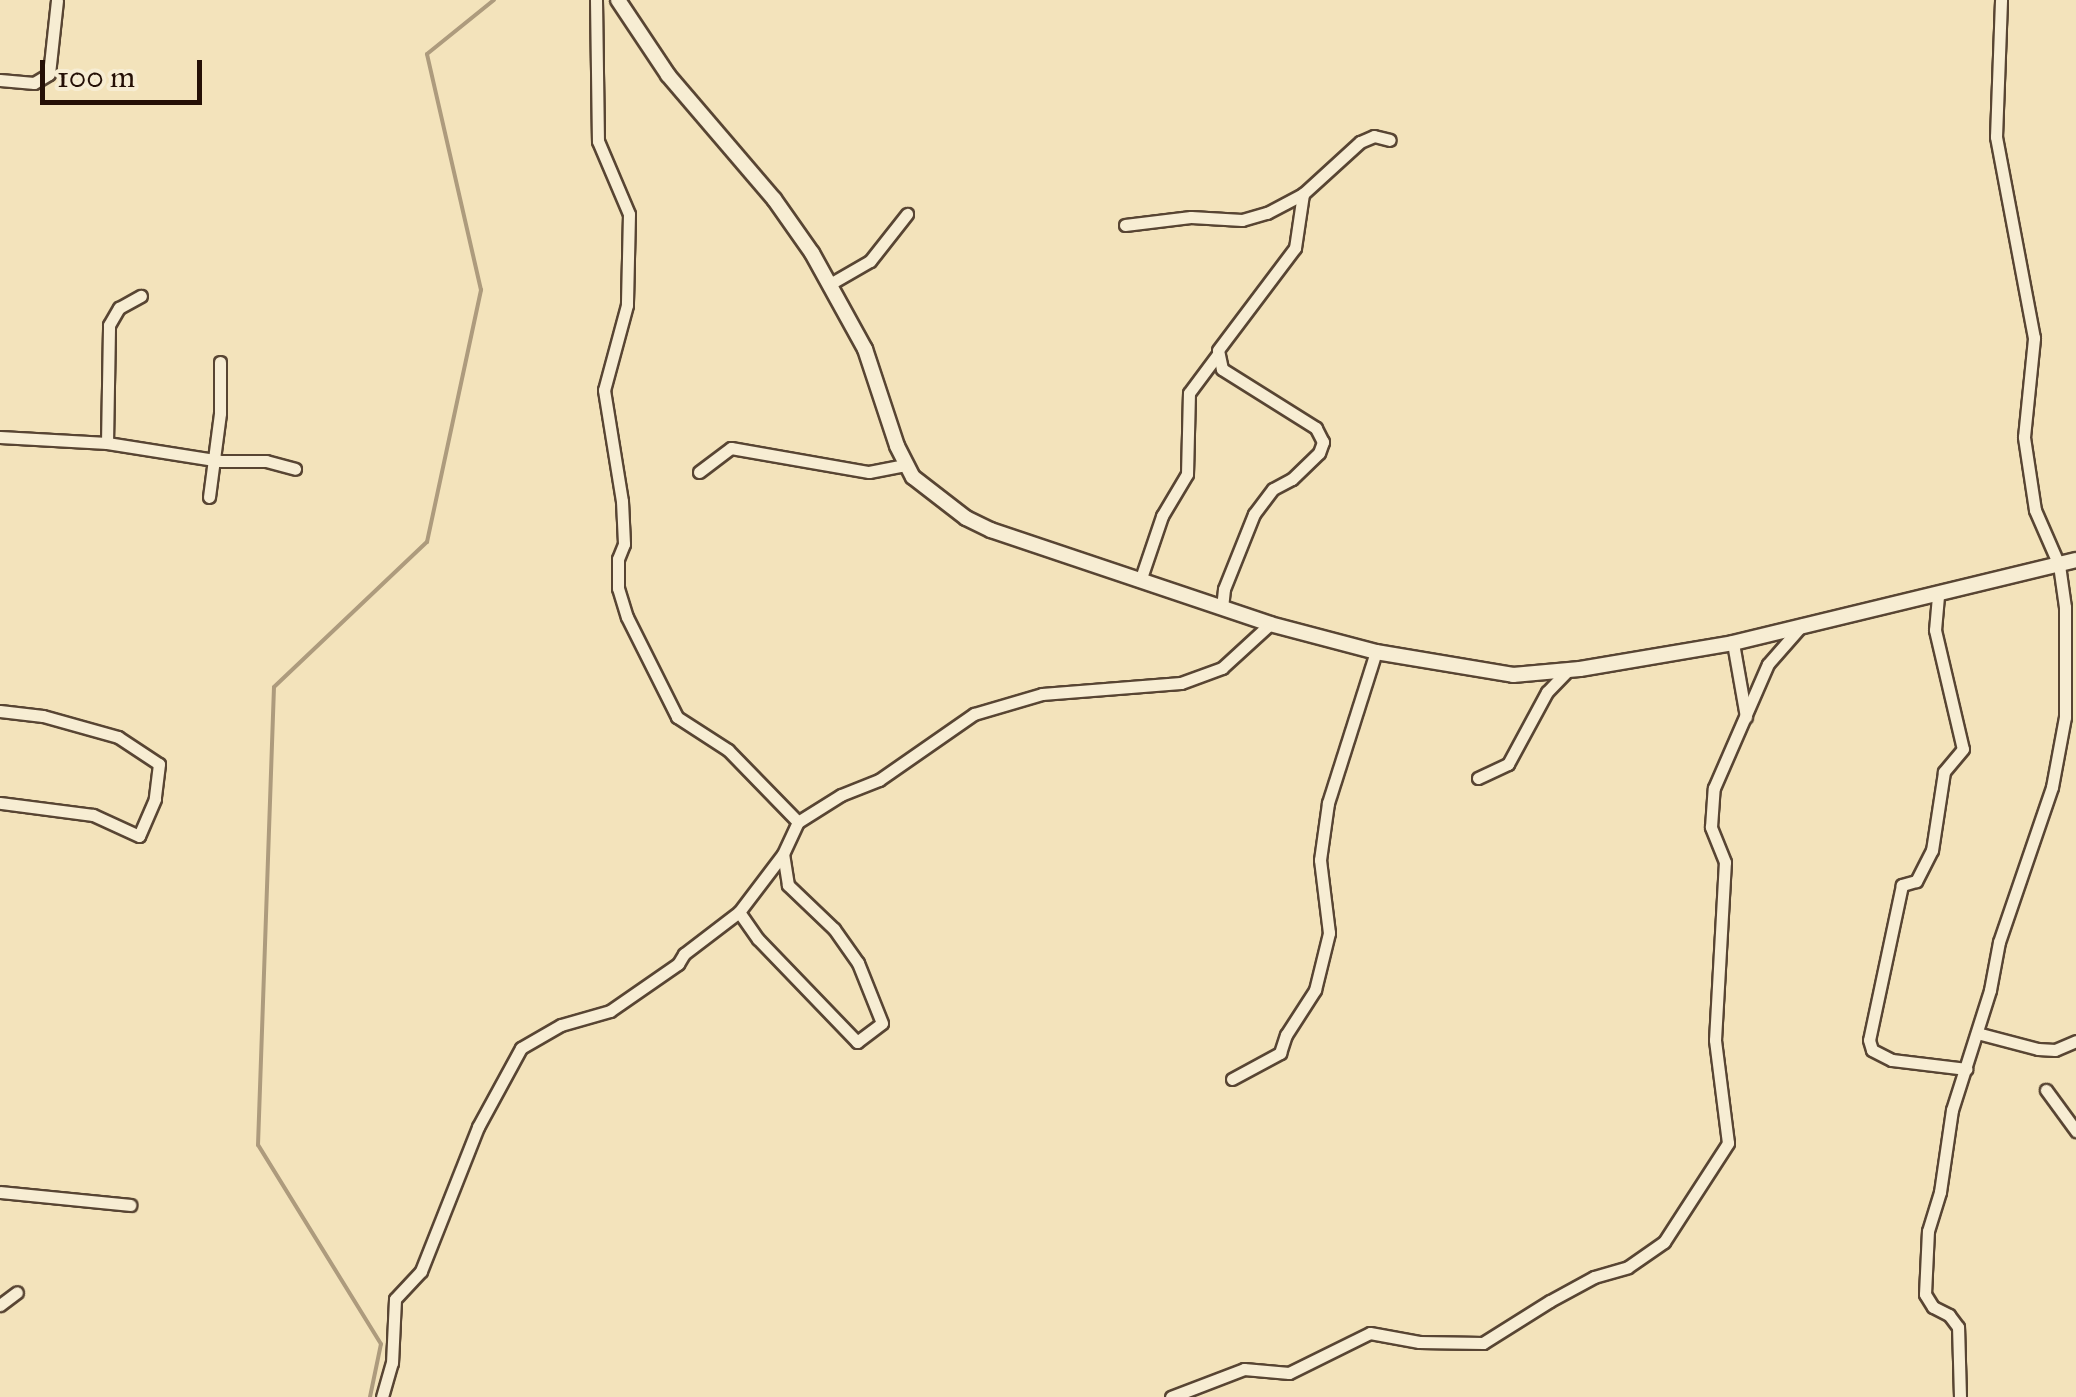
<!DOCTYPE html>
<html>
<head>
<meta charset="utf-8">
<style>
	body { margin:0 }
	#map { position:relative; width:2076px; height:1397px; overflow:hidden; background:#f3e3bb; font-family:"IM FELL Great Primer",serif }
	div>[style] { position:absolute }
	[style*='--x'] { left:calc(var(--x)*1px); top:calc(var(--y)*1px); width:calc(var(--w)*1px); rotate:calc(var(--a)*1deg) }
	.stream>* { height:4px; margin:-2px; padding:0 2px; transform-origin:2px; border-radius:2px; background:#ad9b7d }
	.roads { filter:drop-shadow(2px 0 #584533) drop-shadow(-2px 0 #584533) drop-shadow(0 2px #584533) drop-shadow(0 -2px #584533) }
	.minor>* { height:11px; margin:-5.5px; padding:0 5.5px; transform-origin:5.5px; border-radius:5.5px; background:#f7edd3 }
	.tertiary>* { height:14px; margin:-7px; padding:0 7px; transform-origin:7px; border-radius:7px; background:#f7edd3 }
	span { translate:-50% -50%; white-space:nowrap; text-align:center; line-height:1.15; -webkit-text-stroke:9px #f7edd3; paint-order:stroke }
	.scale { position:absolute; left:40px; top:60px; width:162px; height:45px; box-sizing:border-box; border:5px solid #251006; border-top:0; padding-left:12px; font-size:30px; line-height:35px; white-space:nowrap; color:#251006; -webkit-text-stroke:8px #f7edd3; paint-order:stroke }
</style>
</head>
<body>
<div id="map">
	<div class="stream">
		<i style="--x:370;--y:1397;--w:54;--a:-78.3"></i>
		<i style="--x:381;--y:1344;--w:234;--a:-121.7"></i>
		<i style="--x:258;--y:1145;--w:458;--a:-88"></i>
		<i style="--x:274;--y:687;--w:211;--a:-43.5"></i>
		<i style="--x:427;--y:542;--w:258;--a:-77.9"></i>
		<i style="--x:481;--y:290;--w:242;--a:-102.9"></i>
		<i style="--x:427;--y:54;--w:86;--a:-38.9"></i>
	</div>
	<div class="roads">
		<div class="minor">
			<i style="--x:596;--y:0;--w:141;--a:89.2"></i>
			<i style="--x:598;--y:141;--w:79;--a:67"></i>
			<i style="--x:629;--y:214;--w:91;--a:91.3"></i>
			<i style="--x:627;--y:305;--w:88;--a:105.1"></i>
			<i style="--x:604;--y:390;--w:112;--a:80.8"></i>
			<i style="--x:622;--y:501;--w:43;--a:87.3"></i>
			<i style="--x:624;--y:544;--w:16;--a:112"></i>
			<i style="--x:618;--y:559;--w:29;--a:90"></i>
			<i style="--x:618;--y:588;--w:30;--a:73"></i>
			<i style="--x:627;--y:617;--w:112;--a:63.4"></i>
			<i style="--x:677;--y:717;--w:61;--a:32.9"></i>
			<i style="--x:728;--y:750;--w:100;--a:45.8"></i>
			<i style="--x:0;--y:80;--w:34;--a:5"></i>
			<i style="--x:34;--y:83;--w:17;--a:-31"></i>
			<i style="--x:49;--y:74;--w:74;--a:-83.8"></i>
			<i style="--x:1125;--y:225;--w:66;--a:-6.9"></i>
			<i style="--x:1191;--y:217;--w:51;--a:3.4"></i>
			<i style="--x:1242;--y:220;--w:26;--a:-16"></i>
			<i style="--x:1267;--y:213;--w:41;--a:-27.8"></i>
			<i style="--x:830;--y:284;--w:46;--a:-29.9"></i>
			<i style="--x:870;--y:261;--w:60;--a:-51.8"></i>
			<i style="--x:0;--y:437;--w:107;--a:3.2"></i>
			<i style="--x:107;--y:443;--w:115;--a:9"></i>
			<i style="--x:221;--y:461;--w:45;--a:0"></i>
			<i style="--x:266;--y:461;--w:30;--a:15"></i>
			<i style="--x:107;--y:443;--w:118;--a:-89"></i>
			<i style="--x:109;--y:325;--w:20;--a:-60"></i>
			<i style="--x:119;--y:308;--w:25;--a:-29"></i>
			<i style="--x:699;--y:472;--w:40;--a:-37"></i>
			<i style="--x:731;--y:448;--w:140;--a:9.9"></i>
			<i style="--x:869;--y:472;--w:38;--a:-11"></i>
			<i style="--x:209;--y:497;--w:85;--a:-82.5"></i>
			<i style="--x:220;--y:413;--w:51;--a:-90"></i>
			<i style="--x:1140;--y:581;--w:69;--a:-71.3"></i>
			<i style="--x:1162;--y:516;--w:49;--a:-59.2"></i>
			<i style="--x:1187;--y:474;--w:81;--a:-88.6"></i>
			<i style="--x:1189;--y:393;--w:49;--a:-53.4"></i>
			<i style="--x:1938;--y:596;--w:34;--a:95"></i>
			<i style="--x:1935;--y:630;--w:122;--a:76.8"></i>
			<i style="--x:1963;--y:749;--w:30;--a:130"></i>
			<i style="--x:1944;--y:772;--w:79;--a:98.7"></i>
			<i style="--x:1932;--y:850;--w:35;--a:117"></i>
			<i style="--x:1916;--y:881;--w:15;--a:164"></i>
			<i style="--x:1902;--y:885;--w:158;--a:102"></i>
			<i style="--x:1869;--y:1040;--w:10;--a:73"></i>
			<i style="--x:1872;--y:1050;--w:22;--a:27"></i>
			<i style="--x:1892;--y:1060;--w:75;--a:6.9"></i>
			<i style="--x:1222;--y:608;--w:19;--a:-84"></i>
			<i style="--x:1224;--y:589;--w:81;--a:-68.2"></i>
			<i style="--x:1254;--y:514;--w:31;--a:-53"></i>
			<i style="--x:1273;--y:489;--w:21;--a:-28"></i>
			<i style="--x:1292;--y:479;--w:37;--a:-44"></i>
			<i style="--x:1319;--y:453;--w:12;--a:-70"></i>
			<i style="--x:1323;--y:442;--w:16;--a:-117"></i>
			<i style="--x:1316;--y:428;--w:111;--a:-147.9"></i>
			<i style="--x:1222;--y:369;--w:19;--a:-102"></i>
			<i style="--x:1218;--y:350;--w:128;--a:-53"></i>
			<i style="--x:1295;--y:248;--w:55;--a:-81.6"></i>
			<i style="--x:1303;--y:194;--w:77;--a:-42.4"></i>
			<i style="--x:1360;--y:142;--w:15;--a:-23"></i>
			<i style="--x:1374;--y:136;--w:16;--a:14"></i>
			<i style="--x:1733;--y:643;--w:75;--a:80"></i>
			<i style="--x:0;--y:711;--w:43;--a:6.6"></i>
			<i style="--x:43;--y:716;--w:78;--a:15.6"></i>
			<i style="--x:118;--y:737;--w:49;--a:33.4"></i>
			<i style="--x:159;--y:764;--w:35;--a:97"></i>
			<i style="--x:155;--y:799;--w:40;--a:113.4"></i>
			<i style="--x:139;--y:836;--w:51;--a:-155.5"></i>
			<i style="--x:93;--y:815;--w:94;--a:-172.6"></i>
			<i style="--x:1478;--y:778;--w:33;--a:-25"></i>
			<i style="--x:1508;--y:764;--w:82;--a:-61.6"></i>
			<i style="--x:1547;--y:692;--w:30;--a:-46"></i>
			<i style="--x:739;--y:912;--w:33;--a:55"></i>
			<i style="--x:758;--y:939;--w:143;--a:46.1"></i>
			<i style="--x:857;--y:1042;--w:31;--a:-37"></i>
			<i style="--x:882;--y:1023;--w:65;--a:-111.8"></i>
			<i style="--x:858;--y:963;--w:42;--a:-125.2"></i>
			<i style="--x:834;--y:929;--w:64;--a:-136.3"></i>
			<i style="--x:788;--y:885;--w:31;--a:-99"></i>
			<i style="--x:1977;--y:1033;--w:63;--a:14.7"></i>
			<i style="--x:2038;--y:1049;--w:17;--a:3"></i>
			<i style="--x:2055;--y:1050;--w:23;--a:-23"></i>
			<i style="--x:1232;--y:1079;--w:55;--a:-28.4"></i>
			<i style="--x:1280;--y:1053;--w:19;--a:-72"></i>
			<i style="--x:1286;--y:1035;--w:54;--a:-57.2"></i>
			<i style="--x:1315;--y:990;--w:59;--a:-76.2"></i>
			<i style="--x:1329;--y:933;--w:74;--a:-97"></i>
			<i style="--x:1320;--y:860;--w:58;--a:-82"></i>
			<i style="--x:1328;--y:803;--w:158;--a:-72.4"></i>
			<i style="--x:2046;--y:1090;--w:51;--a:53.8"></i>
			<i style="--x:0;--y:1192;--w:131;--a:5.7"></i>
			<i style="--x:0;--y:1305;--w:21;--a:-37"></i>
			<i style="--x:382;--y:1397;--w:35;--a:-74"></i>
			<i style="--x:392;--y:1363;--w:64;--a:-87.3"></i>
			<i style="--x:395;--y:1299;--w:38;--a:-47"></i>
			<i style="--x:421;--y:1271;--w:155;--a:-68.4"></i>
			<i style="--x:478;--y:1127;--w:90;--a:-61.4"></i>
			<i style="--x:521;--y:1048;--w:46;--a:-29.9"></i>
			<i style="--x:561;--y:1025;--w:51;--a:-15.9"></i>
			<i style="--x:610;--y:1011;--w:83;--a:-34.7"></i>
			<i style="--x:678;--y:964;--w:12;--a:-59"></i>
			<i style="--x:684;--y:954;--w:69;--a:-37.4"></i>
			<i style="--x:739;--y:912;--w:73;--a:-52.8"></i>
			<i style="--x:783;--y:854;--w:35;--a:-65"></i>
			<i style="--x:798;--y:822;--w:51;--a:-32.1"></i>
			<i style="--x:841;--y:795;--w:41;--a:-21.5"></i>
			<i style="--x:879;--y:780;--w:116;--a:-34.8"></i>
			<i style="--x:974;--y:714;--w:71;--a:-16.4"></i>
			<i style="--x:1042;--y:694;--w:139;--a:-4.5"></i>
			<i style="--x:1181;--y:683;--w:44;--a:-20.1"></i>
			<i style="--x:1222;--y:668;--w:65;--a:-42.5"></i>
			<i style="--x:1171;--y:1397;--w:78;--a:-21"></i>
			<i style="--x:1244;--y:1369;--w:45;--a:5.1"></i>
			<i style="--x:1289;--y:1373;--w:90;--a:-26.3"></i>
			<i style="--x:1370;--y:1333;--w:50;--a:10.4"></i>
			<i style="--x:1419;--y:1342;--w:64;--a:0.9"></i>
			<i style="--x:1483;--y:1343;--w:79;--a:-32.1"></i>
			<i style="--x:1550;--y:1301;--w:50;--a:-28.6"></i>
			<i style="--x:1594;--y:1277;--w:35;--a:-16"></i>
			<i style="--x:1628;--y:1267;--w:44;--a:-34.8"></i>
			<i style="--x:1664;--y:1242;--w:118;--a:-57.1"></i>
			<i style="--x:1728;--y:1143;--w:104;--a:-97.2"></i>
			<i style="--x:1715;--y:1040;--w:178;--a:-86.8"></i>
			<i style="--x:1725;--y:862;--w:38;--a:-112"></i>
			<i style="--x:1711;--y:827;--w:39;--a:-86"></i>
			<i style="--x:1714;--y:788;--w:135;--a:-66.5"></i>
			<i style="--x:1768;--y:664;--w:53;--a:-48.8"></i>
			<i style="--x:1960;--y:1397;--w:70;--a:-91.6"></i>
			<i style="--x:1958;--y:1327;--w:15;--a:-127"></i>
			<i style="--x:1949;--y:1315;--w:18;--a:-153"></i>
			<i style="--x:1933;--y:1307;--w:15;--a:-122"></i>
			<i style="--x:1925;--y:1294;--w:63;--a:-87.3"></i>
			<i style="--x:1928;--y:1231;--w:41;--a:-72.9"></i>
			<i style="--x:1940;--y:1192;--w:83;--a:-81.7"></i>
			<i style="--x:1952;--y:1110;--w:126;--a:-72.4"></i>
			<i style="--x:1990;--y:990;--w:49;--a:-79.4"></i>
			<i style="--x:1999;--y:942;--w:164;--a:-71.1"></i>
			<i style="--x:2052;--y:787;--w:71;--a:-79.5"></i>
			<i style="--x:2065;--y:717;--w:110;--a:-90"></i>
			<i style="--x:2065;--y:607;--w:42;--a:-98.1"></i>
			<i style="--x:2059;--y:565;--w:60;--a:-113.6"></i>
			<i style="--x:2035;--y:510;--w:74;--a:-98.6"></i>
			<i style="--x:2024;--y:437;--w:100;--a:-84.2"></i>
			<i style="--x:2034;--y:338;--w:205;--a:-100.7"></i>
			<i style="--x:1996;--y:137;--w:137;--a:-87.9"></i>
		</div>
		<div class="tertiary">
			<i style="--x:618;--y:0;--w:90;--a:56.3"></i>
			<i style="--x:668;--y:75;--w:163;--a:49.5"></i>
			<i style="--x:774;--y:199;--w:66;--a:54.9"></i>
			<i style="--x:812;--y:253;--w:110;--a:61.1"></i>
			<i style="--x:865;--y:349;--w:102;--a:71.7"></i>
			<i style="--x:897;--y:446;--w:35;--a:63"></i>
			<i style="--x:913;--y:477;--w:67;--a:37.7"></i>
			<i style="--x:966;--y:518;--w:28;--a:26"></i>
			<i style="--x:991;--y:530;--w:294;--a:18.6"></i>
			<i style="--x:1270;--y:624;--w:110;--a:14.8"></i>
			<i style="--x:1376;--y:652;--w:139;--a:9.5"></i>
			<i style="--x:1513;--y:675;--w:67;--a:-5.1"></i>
			<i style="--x:1580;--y:669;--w:155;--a:-9.6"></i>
			<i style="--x:1733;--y:643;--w:353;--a:-13.6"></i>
		</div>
	</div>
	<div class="scale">100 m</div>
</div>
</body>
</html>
